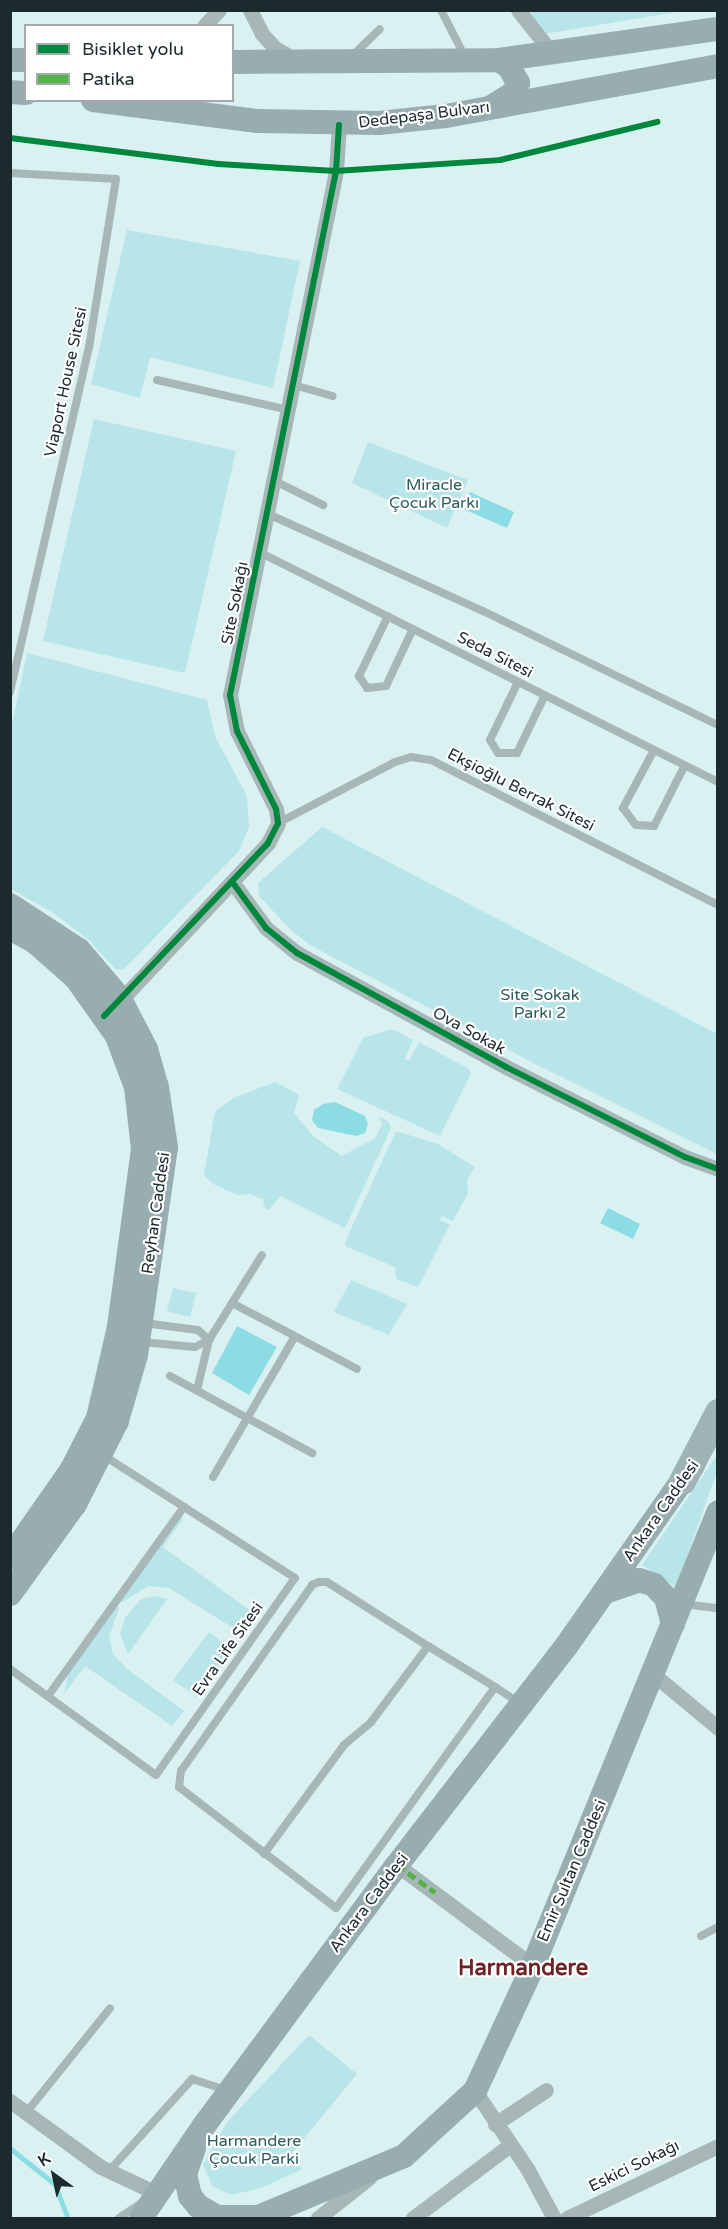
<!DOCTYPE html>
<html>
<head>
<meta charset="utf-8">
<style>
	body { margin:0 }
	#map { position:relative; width:728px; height:2229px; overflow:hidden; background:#daf1f2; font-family:"Varela Round",sans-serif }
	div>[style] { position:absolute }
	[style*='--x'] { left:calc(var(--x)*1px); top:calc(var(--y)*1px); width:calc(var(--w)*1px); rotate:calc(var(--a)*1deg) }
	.green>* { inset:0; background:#b8e5e9 }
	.water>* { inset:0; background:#8cdde3 }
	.stream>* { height:4.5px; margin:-2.25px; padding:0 2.25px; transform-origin:2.25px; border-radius:2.25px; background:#8cdde3 }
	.lane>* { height:8px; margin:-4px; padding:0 4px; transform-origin:4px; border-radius:4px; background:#a7b7b8 }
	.street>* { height:15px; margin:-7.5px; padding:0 7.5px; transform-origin:7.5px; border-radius:7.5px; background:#a7b7b8 }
	.primary>* { height:24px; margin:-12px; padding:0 12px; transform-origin:12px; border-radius:12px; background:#98adaf }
	.highway>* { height:27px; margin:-13.5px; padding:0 13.5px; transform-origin:13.5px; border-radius:13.5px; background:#9eb3b4 }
	.quiet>* { height:4.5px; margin-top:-2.25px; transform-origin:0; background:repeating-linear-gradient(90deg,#55b246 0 9px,transparent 0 13.5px) }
	.cycleway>* { height:6px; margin:-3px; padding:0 3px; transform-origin:3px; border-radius:3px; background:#00873e }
	span { translate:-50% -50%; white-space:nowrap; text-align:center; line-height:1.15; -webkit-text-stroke:4.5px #fff; paint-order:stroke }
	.street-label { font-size:16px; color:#1b2b2d }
	.park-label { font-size:16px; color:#2c5b5e }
	.district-label { font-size:22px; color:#6b2526; font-weight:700 }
	.frame { position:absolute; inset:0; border:12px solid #1b2b2d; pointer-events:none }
	.legend { position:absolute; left:24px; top:24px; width:210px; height:78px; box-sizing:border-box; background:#fff; border:2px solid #a4aaab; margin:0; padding:8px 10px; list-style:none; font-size:18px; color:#1b2b2d }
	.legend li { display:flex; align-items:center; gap:12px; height:30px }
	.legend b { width:30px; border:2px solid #a4aaab }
	.north { position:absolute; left:24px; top:2145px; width:60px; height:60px; -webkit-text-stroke:4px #fff; paint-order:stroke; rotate:327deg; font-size:16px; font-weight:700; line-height:24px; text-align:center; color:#1b2b2d }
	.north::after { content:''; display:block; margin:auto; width:21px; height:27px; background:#1b2b2d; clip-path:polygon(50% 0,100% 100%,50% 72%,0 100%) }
</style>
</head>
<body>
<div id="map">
	<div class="green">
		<i style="clip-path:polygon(525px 11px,683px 11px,544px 34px)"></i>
		<i style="clip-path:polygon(127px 230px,300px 261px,273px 388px,150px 357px,140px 398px,91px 384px)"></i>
		<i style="clip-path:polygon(94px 419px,236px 451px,185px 673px,43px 641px)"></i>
		<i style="clip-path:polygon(368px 442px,468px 480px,447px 528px,352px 483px)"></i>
		<i style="clip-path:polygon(27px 653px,207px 700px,215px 736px,247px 796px,249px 827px,239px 851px,124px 969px,116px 970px,89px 940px,55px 914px,11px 889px,11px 729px)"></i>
		<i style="clip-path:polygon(322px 827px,717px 1034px,717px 1154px,535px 1064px,310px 945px,292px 931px,259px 896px,258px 883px)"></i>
		<i style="clip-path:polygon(392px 1029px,413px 1040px,405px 1059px,409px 1061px,419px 1042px,469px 1069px,471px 1074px,440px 1136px,337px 1089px,363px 1038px)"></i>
		<i style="clip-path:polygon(275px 1082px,296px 1093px,299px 1096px,294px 1113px,313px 1136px,342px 1156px,375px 1138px,382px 1124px,379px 1116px,389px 1122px,391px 1128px,345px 1228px,280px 1196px,269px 1210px,263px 1206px,264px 1200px,250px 1194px,237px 1195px,213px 1184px,204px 1175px,215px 1111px,235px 1097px)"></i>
		<i style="clip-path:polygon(396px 1131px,438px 1144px,475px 1167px,467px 1180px,468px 1193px,453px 1221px,442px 1216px,440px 1220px,450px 1225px,418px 1287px,396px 1279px,395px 1267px,345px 1246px,345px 1242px)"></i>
		<i style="clip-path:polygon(351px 1280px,407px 1304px,389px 1335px,334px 1312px)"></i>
		<i style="clip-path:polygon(173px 1288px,196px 1293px,190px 1317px,167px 1311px)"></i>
		<i style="clip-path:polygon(717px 1455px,717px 1472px,676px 1587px,642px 1565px)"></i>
		<i style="clip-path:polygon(179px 1516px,183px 1519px,163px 1547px,252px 1612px,238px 1631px,169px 1588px,148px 1586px,123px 1602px,119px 1600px)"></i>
		<i style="clip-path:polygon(156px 1596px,167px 1599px,128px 1654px,120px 1634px,125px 1618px,141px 1599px)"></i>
		<i style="clip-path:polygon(116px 1604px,119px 1608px,109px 1637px,113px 1654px,127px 1669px,184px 1711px,172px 1726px,85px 1666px,64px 1694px,68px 1674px)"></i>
		<i style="clip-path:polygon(209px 1632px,232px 1650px,197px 1697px,173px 1680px)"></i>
		<i style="clip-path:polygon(309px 2035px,357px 2074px,292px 2153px,302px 2169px,261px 2188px,231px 2195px,212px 2186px,203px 2164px,228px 2121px)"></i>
	</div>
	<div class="water">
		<i style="clip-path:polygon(470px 492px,514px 512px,507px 528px,463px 509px)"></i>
		<i style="clip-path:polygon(335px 1102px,365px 1116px,368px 1124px,365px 1133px,356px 1136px,318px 1128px,312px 1120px,314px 1110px,323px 1104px)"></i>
		<i style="clip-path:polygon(608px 1208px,640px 1224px,633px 1239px,600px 1223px)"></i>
		<i style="clip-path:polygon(237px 1326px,277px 1347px,249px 1395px,212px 1373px)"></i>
	</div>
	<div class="stream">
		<i style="--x:10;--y:2148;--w:58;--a:38.7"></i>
		<i style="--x:55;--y:2184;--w:36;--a:69"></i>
	</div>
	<div class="lane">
		<i style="--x:441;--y:10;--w:53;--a:62.9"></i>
		<i style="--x:353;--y:55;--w:37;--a:-44"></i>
		<i style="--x:10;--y:173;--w:106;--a:3.2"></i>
		<i style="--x:116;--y:179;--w:170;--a:99.1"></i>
		<i style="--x:89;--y:347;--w:354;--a:102.9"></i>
		<i style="--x:157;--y:380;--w:135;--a:12.8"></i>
		<i style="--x:294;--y:385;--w:40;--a:16"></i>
		<i style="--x:275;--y:481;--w:54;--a:26.6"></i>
		<i style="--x:268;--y:514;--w:236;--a:24.3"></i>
		<i style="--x:483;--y:611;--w:261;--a:25.9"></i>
		<i style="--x:259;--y:552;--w:513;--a:26.61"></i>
		<i style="--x:388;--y:616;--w:67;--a:115.8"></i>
		<i style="--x:359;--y:676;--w:14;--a:56"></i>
		<i style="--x:367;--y:688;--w:19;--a:-6"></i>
		<i style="--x:386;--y:686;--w:63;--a:-64.7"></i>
		<i style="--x:518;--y:682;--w:64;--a:115.8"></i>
		<i style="--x:490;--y:740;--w:15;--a:58"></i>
		<i style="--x:498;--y:753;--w:19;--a:0"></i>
		<i style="--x:517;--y:753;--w:64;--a:-64.2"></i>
		<i style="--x:654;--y:750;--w:66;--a:118.1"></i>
		<i style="--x:623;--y:808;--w:21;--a:53"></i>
		<i style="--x:636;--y:825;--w:18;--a:3"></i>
		<i style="--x:654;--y:826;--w:68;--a:-63.1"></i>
		<i style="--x:278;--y:823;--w:132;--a:-27.5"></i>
		<i style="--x:395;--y:762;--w:17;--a:-17"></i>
		<i style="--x:411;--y:757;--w:20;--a:9"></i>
		<i style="--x:431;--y:760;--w:322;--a:26.8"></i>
		<i style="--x:232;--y:1303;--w:141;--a:27.8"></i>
		<i style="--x:144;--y:1323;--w:54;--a:7.4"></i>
		<i style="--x:198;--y:1330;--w:15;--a:42"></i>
		<i style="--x:142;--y:1342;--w:53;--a:5.4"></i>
		<i style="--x:195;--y:1347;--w:16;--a:-27"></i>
		<i style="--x:170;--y:1376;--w:162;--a:28.5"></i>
		<i style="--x:197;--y:1390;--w:51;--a:-76.5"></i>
		<i style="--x:209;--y:1340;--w:100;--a:-58.1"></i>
		<i style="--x:213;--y:1477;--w:163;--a:-59.8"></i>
		<i style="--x:683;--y:1604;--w:35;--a:7"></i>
		<i style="--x:10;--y:1669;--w:180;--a:36"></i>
		<i style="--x:156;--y:1775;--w:241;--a:-54.8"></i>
		<i style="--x:295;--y:1578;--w:227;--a:-147.4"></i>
		<i style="--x:495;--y:1687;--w:272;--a:125.7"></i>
		<i style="--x:336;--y:1908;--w:198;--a:-142.4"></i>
		<i style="--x:179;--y:1787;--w:16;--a:-83"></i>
		<i style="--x:181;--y:1771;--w:228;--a:-54.8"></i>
		<i style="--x:312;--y:1585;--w:8;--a:-23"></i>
		<i style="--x:319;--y:1582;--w:8;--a:0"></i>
		<i style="--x:327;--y:1582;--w:120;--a:32.4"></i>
		<i style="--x:428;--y:1646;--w:79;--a:31.5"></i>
		<i style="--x:495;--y:1687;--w:27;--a:33"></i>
		<i style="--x:48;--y:1696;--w:233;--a:-54.3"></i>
		<i style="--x:264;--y:1854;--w:135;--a:-53.7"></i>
		<i style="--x:344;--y:1745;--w:35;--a:-40"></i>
		<i style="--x:371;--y:1722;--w:95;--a:-53.1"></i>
		<i style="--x:701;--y:1936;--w:19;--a:-28"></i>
		<i style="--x:26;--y:2113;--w:134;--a:-51.3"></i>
		<i style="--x:109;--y:2171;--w:124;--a:-47.9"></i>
		<i style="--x:192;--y:2079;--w:35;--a:18"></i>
		<i style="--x:119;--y:2218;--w:25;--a:-34"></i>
	</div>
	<div class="street">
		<i style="--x:250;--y:10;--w:27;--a:63"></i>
		<i style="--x:262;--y:34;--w:19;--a:47"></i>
		<i style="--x:275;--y:48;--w:22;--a:30"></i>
		<i style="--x:518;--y:10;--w:55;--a:51.7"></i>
		<i style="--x:204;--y:26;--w:22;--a:-47"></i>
		<i style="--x:233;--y:883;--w:56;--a:53.7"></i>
		<i style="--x:266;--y:928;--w:40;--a:39"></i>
		<i style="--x:297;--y:953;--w:238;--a:28.6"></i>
		<i style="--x:506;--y:1067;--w:200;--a:26.7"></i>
		<i style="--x:685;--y:1157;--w:35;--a:20"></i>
		<i style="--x:116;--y:1005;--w:222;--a:-46.8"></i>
		<i style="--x:268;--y:843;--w:22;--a:-63"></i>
		<i style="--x:278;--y:823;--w:14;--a:-98"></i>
		<i style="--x:276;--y:809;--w:87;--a:-116.6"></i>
		<i style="--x:237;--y:731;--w:37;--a:-101"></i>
		<i style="--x:230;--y:695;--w:535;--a:-78.56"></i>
		<i style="--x:336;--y:171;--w:46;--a:-86.3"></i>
		<i style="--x:653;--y:1674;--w:85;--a:39.7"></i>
		<i style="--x:397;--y:1865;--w:169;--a:36.6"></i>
		<i style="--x:475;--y:2091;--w:95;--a:56.1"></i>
		<i style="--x:528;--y:2170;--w:55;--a:61.6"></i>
		<i style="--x:10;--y:2101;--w:112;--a:36"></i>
		<i style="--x:101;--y:2167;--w:61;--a:25.3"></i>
		<i style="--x:495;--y:2124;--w:61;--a:-33.7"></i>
		<i style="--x:318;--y:2218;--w:66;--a:-38.3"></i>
		<i style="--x:413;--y:2218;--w:121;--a:-37"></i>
		<i style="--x:567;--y:2218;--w:167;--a:-25.5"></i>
	</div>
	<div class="primary">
		<i style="--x:10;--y:60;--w:16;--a:0"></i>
		<i style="--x:232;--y:62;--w:267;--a:-0.4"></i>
		<i style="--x:499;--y:60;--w:221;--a:-8.1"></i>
		<i style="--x:10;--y:92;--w:16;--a:4"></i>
		<i style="--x:93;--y:100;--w:166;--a:7.3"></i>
		<i style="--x:258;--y:121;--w:121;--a:0.9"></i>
		<i style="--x:379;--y:123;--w:67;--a:-6"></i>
		<i style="--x:446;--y:116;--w:277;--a:-10.4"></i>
		<i style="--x:493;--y:106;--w:25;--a:-32"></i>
		<i style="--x:514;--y:93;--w:11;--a:-68"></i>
		<i style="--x:518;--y:83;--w:18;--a:-119"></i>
		<i style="--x:509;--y:67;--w:12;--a:-145"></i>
		<i style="--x:10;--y:905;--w:82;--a:33.1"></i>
		<i style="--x:79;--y:950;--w:62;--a:49.6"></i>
		<i style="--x:119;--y:997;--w:59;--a:62.6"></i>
		<i style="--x:146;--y:1049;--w:40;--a:74"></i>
		<i style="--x:157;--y:1087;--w:61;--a:81.5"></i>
		<i style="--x:166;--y:1147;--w:210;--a:98.2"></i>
		<i style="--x:136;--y:1355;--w:69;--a:106.1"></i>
		<i style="--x:117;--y:1421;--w:93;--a:116.8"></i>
		<i style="--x:75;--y:1504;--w:111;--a:125.8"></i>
		<i style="--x:10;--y:928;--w:29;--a:29"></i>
		<i style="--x:35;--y:942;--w:55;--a:41.3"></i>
		<i style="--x:76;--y:978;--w:71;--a:54.7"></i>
		<i style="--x:117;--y:1036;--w:54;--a:69.6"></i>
		<i style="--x:136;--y:1087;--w:62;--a:83.6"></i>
		<i style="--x:143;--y:1149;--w:180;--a:97.7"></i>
		<i style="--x:119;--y:1327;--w:93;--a:103"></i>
		<i style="--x:98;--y:1418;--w:57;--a:117"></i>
		<i style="--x:72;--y:1469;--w:108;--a:124.9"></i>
		<i style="--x:605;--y:1592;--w:36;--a:-19"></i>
		<i style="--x:639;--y:1580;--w:16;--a:18"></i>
		<i style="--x:654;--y:1585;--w:18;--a:47"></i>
		<i style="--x:666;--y:1598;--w:27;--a:75"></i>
		<i style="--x:194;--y:2148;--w:28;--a:109"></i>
		<i style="--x:185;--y:2174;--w:23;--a:77"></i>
		<i style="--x:190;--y:2196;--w:13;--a:51"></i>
		<i style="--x:198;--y:2206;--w:22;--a:30"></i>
		<i style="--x:217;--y:2217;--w:42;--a:0"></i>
		<i style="--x:141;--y:2218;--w:110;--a:-55.7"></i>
		<i style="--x:203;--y:2127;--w:326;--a:-53.5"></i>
		<i style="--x:397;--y:1865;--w:278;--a:-52.3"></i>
		<i style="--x:567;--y:1645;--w:220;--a:-55"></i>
		<i style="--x:256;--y:2218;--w:160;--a:-22.7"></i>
		<i style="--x:404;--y:2156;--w:96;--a:-42.5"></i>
		<i style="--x:475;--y:2091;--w:138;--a:-65.1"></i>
		<i style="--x:533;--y:1966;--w:490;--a:-67.8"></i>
	</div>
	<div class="highway">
		<i style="--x:682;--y:1481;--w:78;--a:-62.4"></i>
	</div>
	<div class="quiet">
		<i style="--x:397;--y:1865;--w:47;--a:35.4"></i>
	</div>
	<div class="cycleway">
		<i style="--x:10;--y:138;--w:210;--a:7.1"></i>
		<i style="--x:218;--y:164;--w:118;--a:3.4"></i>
		<i style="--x:336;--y:171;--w:164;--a:-3.8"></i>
		<i style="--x:500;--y:160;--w:162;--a:-13.6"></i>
		<i style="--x:233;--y:883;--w:56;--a:53.7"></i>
		<i style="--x:266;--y:928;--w:40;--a:39"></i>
		<i style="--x:297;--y:953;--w:238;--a:28.6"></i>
		<i style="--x:506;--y:1067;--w:200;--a:26.7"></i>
		<i style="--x:685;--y:1157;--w:35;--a:20"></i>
		<i style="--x:104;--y:1016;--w:238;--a:-46.5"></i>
		<i style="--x:268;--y:843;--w:22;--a:-63"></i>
		<i style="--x:278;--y:823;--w:14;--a:-98"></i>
		<i style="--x:276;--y:809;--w:87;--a:-116.6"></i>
		<i style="--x:237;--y:731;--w:37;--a:-101"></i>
		<i style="--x:230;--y:695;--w:535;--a:-78.56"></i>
		<i style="--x:336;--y:171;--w:46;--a:-86.3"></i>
	</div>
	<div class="street-label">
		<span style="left:424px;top:115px;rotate:-7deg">Dedepaşa Bulvarı</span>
		<span style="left:66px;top:382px;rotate:-78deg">Viaport House Sitesi</span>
		<span style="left:235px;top:603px;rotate:-79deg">Site Sokağı</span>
		<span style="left:495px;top:655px;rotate:27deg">Seda Sitesi</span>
		<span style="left:521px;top:790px;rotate:27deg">Ekşioğlu Berrak Sitesi</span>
		<span style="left:469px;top:1031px;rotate:29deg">Ova Sokak</span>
		<span style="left:156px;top:1213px;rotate:-82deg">Reyhan Caddesi</span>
		<span style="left:661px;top:1511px;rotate:-55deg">Ankara Caddesi</span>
		<span style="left:228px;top:1649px;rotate:-55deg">Evra Life Sitesi</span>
		<span style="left:572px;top:1871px;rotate:-67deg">Emir Sultan Caddesi</span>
		<span style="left:369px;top:1903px;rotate:-53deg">Ankara Caddesi</span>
		<span style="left:634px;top:2166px;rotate:-26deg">Eskici Sokağı</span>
	</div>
	<div class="park-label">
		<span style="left:434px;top:494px">Miracle<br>Çocuk Parkı</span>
		<span style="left:540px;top:1004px">Site Sokak<br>Parkı 2</span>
		<span style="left:254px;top:2150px">Harmandere<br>Çocuk Parki</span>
	</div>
	<div class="district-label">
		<span style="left:523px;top:1969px">Harmandere</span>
	</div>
	<div class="frame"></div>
	<ul class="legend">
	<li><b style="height:8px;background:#00873e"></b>Bisiklet yolu</li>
	<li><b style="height:8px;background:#55b246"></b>Patika</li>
	</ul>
	<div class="north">K</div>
</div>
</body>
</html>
